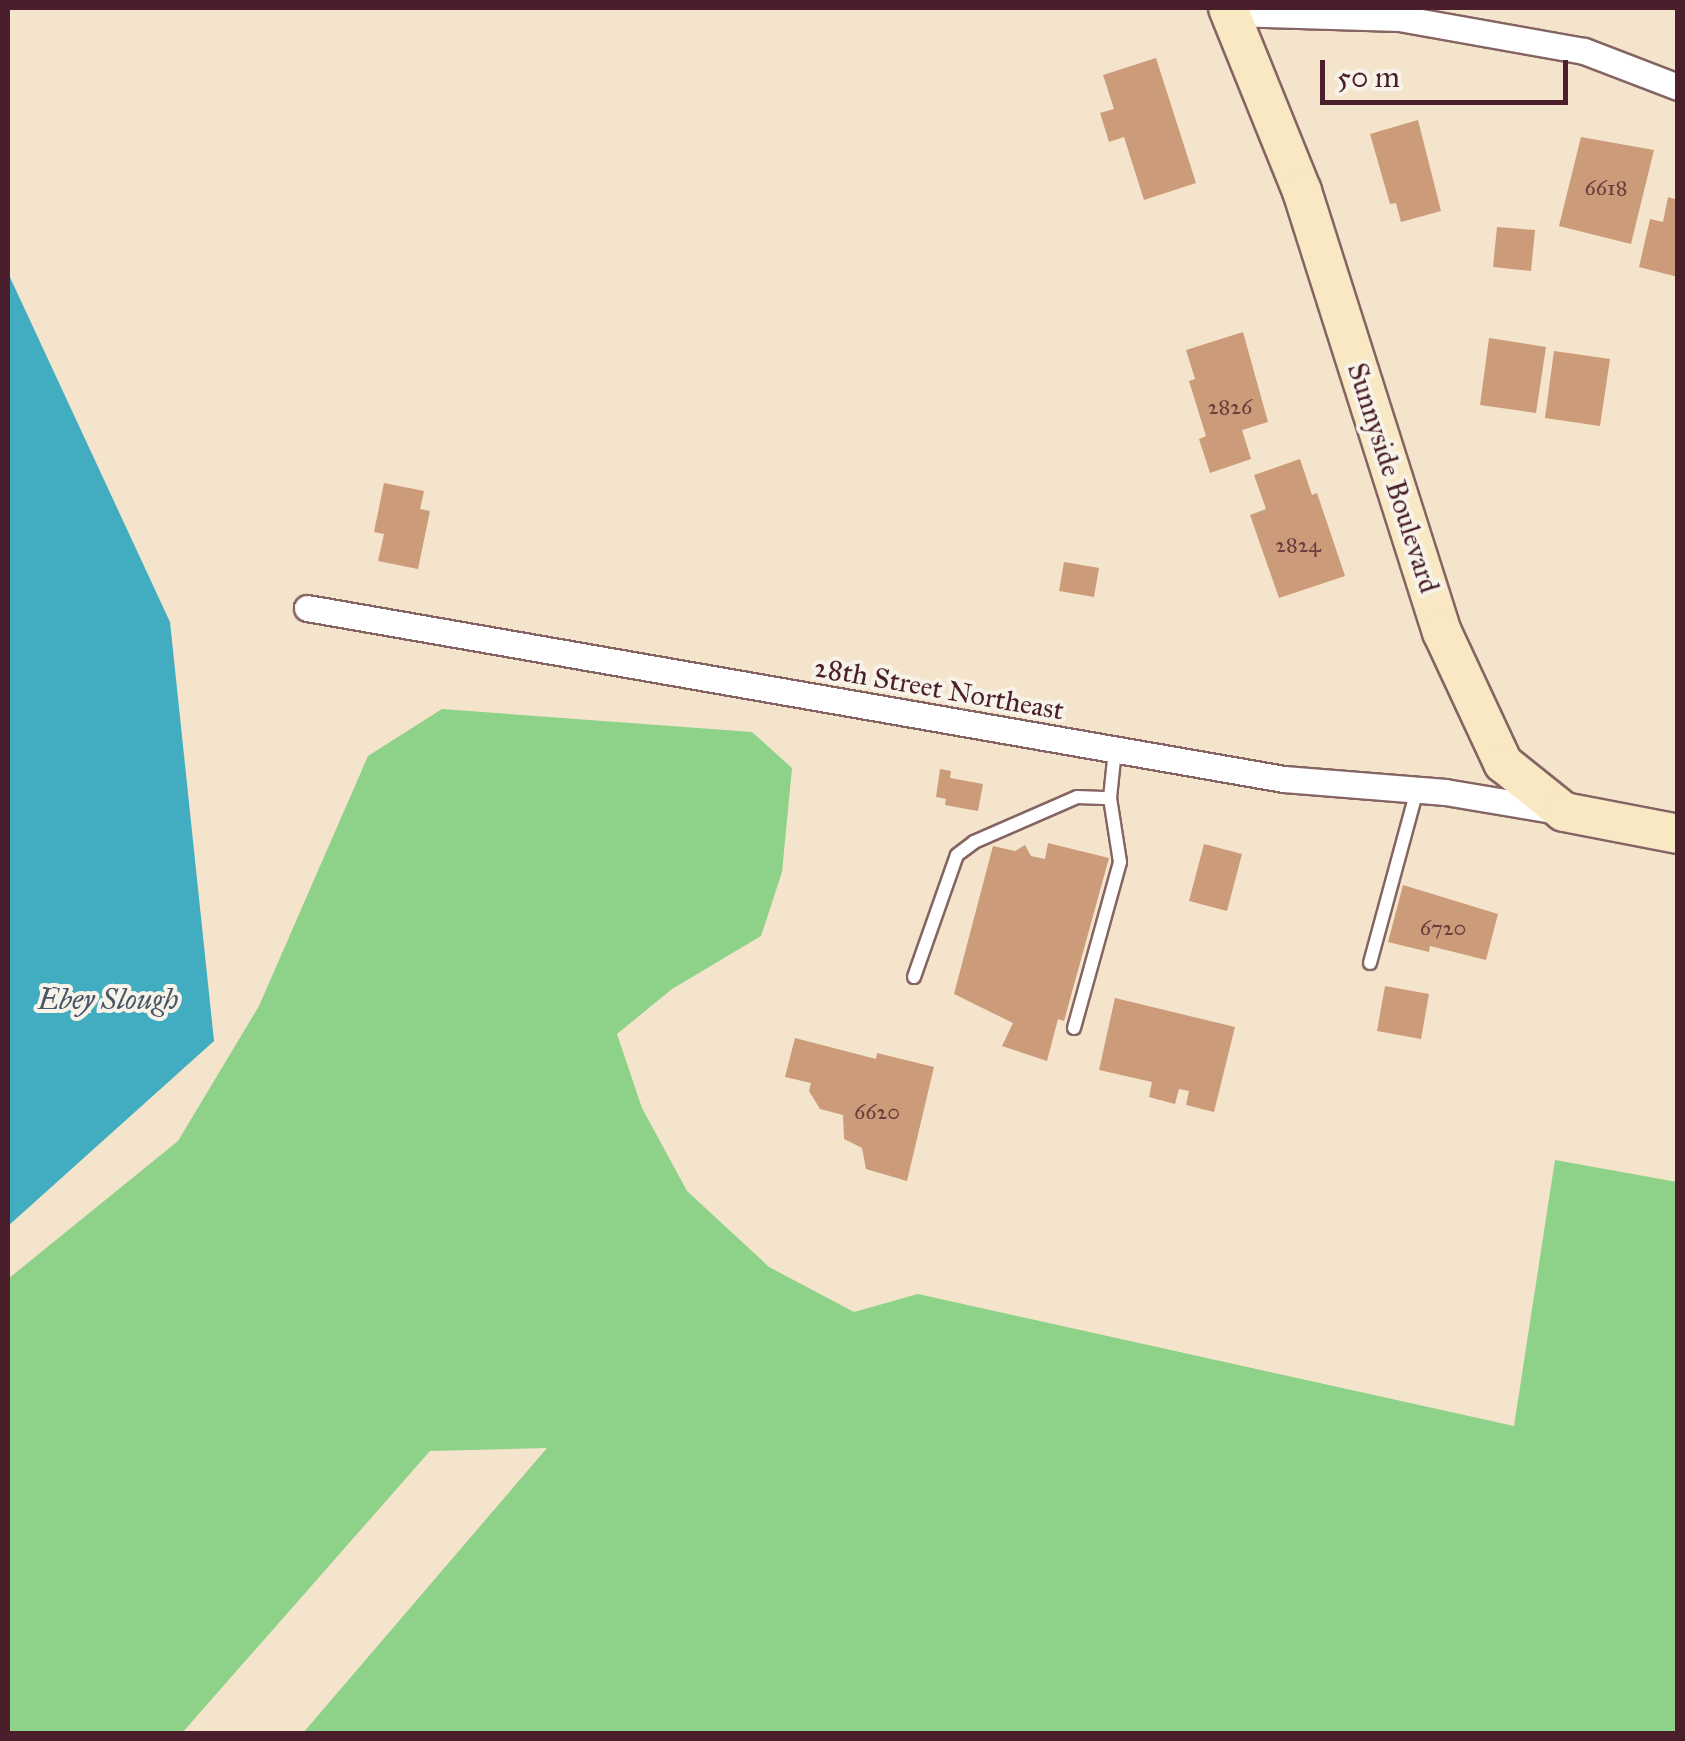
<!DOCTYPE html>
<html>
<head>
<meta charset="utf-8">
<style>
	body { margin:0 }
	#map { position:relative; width:1685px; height:1741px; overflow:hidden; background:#f3e4cb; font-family:"IM FELL Great Primer",serif }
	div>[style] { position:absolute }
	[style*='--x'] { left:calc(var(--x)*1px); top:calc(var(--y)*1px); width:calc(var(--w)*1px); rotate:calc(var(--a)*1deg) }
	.green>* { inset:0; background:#8ed189 }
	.water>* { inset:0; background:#42acc1 }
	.building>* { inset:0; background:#cc9c7a }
	.roads { filter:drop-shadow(2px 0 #856463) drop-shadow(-2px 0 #856463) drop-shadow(0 2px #856463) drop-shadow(0 -2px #856463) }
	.lane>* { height:12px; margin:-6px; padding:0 6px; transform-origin:6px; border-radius:6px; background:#fff }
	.street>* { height:25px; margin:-12.5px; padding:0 12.5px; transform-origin:12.5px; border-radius:12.5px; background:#fff }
	.secondary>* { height:38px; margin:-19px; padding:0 19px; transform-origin:19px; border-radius:19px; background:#f8e8c3 }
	span { translate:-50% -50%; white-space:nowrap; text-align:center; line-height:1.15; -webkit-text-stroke:8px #f7f3e8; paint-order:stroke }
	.number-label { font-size:22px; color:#6a3e3f }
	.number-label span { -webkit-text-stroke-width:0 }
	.street-label { font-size:28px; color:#4a1f2b }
	.water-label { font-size:30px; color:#475767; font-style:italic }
	.frame { position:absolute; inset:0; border:10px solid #4a1f2b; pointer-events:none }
	.scale { position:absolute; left:1320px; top:60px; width:248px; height:45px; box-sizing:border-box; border:5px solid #4a1f2b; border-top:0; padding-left:12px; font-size:30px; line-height:35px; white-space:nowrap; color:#4a1f2b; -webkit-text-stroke:8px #f7f3e8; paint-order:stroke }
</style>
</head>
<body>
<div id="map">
	<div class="green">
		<i style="clip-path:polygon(442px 709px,752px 732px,792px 768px,782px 872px,761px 936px,672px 989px,617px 1034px,642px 1108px,687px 1191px,769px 1267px,854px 1312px,918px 1294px,1514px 1426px,1555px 1160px,1677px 1182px,1677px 1733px,303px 1733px,547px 1448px,430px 1451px,182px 1733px,8px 1733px,8px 1279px,178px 1141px,259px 1006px,368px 756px)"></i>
	</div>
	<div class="water">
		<i style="clip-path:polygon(8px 273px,170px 622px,214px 1041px,8px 1226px)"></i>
	</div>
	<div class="building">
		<i style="clip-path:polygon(1156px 58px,1196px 183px,1144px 200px,1124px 137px,1109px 142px,1100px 113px,1114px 109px,1103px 75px)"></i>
		<i style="clip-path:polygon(1418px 120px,1441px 211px,1401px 222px,1396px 203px,1390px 204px,1370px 134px)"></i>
		<i style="clip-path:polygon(1581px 137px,1654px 150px,1631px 244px,1559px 226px)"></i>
		<i style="clip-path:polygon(1668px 197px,1678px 200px,1678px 277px,1639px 267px,1650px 219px,1663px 222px)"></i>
		<i style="clip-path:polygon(1497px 227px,1535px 230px,1531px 271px,1493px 267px)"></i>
		<i style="clip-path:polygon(1243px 332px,1268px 422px,1242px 430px,1251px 459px,1210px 473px,1199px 439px,1206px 436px,1189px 381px,1195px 379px,1186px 350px)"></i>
		<i style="clip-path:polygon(1489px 338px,1546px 347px,1536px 413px,1480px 405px)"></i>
		<i style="clip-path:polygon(1554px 351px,1610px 359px,1600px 426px,1545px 418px)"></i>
		<i style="clip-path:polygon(1300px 459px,1312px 495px,1317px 493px,1345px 576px,1279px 598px,1250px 515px,1266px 509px,1254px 475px)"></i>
		<i style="clip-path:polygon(384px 483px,424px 491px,420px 509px,430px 511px,418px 569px,378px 561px,384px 534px,374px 532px)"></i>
		<i style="clip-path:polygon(1064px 562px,1099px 568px,1094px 597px,1059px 591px)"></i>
		<i style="clip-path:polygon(940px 769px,951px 771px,950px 778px,983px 784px,978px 811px,945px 805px,946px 799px,936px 797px)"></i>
		<i style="clip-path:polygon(1048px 843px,1109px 858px,1064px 1021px,1058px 1019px,1047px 1061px,1002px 1046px,1013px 1023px,954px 994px,993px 846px,1015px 851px,1025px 845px,1031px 856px,1045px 859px)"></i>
		<i style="clip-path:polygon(1204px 844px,1242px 854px,1227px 911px,1189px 901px)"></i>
		<i style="clip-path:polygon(1403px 885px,1498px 914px,1486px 960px,1430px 946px,1429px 952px,1388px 942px)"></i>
		<i style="clip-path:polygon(1385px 986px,1429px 994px,1421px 1039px,1377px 1031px)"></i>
		<i style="clip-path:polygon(1115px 998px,1235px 1027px,1214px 1112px,1186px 1105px,1189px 1091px,1179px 1089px,1175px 1104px,1149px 1097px,1152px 1082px,1099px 1070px)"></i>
		<i style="clip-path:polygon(795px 1038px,876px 1059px,877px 1053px,934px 1067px,907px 1181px,866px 1169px,862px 1148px,844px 1139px,843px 1115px,820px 1109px,809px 1091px,811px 1083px,785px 1077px)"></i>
	</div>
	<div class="roads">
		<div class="lane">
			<i style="--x:1370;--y:963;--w:179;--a:-74.8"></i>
			<i style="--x:914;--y:977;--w:129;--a:-70.6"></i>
			<i style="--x:957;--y:855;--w:21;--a:-37"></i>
			<i style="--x:974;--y:842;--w:112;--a:-23.6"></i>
			<i style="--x:1077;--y:797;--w:33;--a:2"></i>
			<i style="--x:1110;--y:798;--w:48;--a:-84.1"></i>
			<i style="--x:1074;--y:1028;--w:172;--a:-74.5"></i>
			<i style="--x:1120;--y:862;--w:65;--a:-98.9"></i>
		</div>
		<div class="street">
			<i style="--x:1232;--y:13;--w:167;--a:1.7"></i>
			<i style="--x:1399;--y:18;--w:188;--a:10.1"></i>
			<i style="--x:1584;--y:51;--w:101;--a:21"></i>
			<i style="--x:307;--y:608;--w:992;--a:9.93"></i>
			<i style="--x:1284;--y:779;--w:162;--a:4.6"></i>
			<i style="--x:1445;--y:792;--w:116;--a:9.5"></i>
		</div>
		<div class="secondary">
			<i style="--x:1228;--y:8;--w:197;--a:68"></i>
			<i style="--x:1302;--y:191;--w:463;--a:72.4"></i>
			<i style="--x:1442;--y:632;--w:145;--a:65"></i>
			<i style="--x:1503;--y:763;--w:78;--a:38.8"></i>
			<i style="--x:1564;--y:812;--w:116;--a:10.9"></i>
		</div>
	</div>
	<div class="number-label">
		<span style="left:1606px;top:188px">6618</span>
		<span style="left:1230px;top:407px">2826</span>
		<span style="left:1298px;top:545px">2824</span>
		<span style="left:1443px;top:928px">6720</span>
		<span style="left:877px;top:1112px">6620</span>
	</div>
	<div class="street-label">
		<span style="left:1393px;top:478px;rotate:72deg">Sunnyside Boulevard</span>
		<span style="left:939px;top:689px;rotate:10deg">28th Street Northeast</span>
	</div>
	<div class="water-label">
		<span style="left:108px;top:999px">Ebey Slough</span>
	</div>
	<div class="frame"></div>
	<div class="scale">50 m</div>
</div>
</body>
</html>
